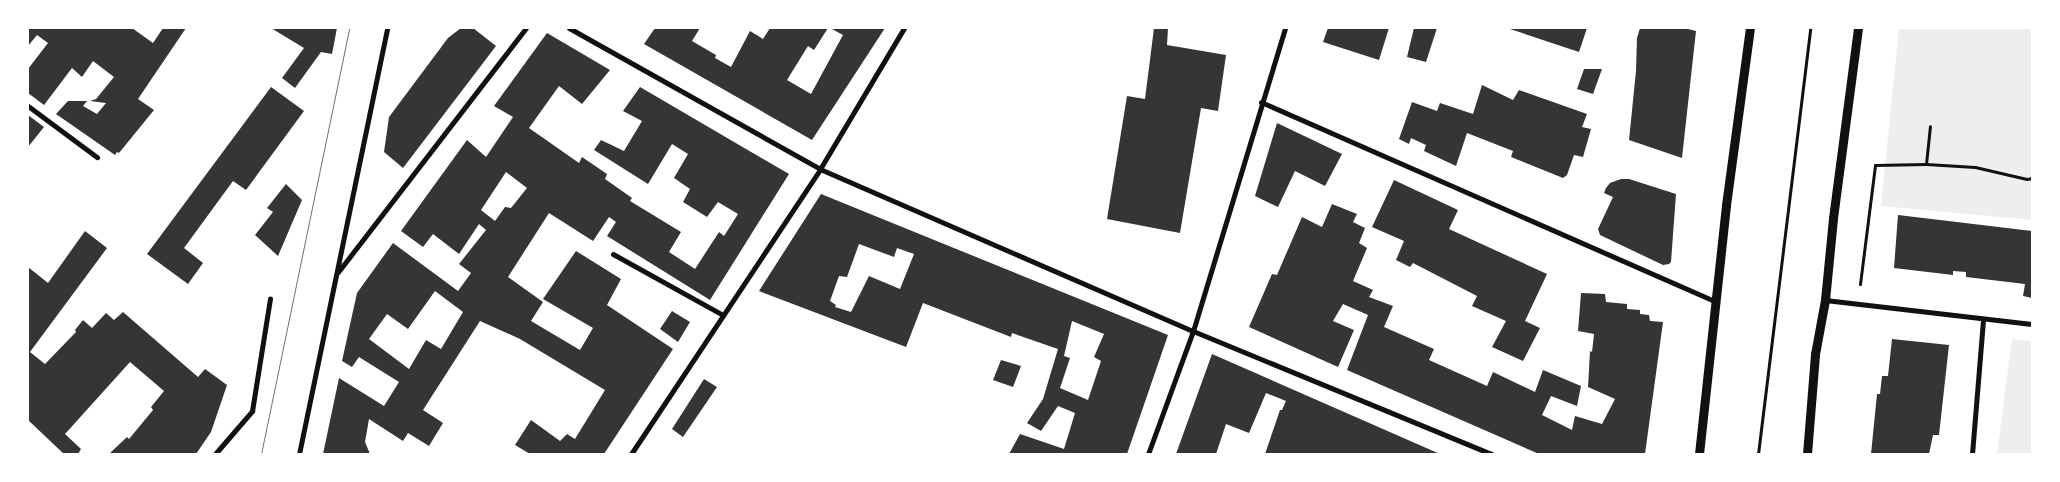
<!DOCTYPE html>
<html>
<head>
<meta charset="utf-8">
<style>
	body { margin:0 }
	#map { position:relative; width:2060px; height:482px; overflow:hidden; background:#fff; font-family:Montserrat,sans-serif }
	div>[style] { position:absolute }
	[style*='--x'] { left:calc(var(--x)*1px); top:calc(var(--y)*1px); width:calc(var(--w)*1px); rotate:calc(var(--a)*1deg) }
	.green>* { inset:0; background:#eee }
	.building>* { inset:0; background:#353535 }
	.path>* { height:3px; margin:-1.5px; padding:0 1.5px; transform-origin:1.5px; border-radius:1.5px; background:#111 }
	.minor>* { height:5px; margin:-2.5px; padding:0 2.5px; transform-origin:2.5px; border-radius:2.5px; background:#111 }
	.tertiary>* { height:9px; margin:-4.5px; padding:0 4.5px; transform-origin:4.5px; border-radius:4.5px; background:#111 }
	.tram>* { height:1px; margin:-0.5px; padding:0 0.5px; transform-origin:0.5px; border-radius:0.5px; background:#707070 }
	span { translate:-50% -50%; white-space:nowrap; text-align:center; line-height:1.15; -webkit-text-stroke:4px #fff; paint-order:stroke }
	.frame { position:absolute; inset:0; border:29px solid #fff; pointer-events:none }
</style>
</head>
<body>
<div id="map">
	<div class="green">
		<i style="clip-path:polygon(1899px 28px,2032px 29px,2032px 220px,1881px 206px)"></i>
		<i style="clip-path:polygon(2012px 339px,2032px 341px,2032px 454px,1997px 454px)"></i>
	</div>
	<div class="building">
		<i style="clip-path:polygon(28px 28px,132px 28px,153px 43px,163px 28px,186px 28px,138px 99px,154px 110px,119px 153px,117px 152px,115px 155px,56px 114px,68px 101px,87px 101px,83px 106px,97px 114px,106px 103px,90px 101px,96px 99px,114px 77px,93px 61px,82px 77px,72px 68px,44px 105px,28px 93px,28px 69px,48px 43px,37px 35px,28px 46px)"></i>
		<i style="clip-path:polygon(271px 28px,337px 28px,332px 54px,321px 52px,295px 88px,282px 78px,304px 48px)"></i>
		<i style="clip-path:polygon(461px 28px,473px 28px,496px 46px,403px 168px,384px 152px,389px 117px,448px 38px)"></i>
		<i style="clip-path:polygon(655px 28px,700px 28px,692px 41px,716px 55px,715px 58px,731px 67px,750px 31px,763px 39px,770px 28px,828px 28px,814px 50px,808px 46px,787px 80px,811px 94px,843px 35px,830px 28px,885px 28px,812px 140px,644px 44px)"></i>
		<i style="clip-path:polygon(1154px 28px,1168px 28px,1167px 45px,1226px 55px,1218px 111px,1201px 108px,1180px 233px,1107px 219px,1127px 96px,1145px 99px)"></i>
		<i style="clip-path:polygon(1328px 28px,1389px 28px,1379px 60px,1323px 42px)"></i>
		<i style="clip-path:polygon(1414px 28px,1437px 28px,1426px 62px,1407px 57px)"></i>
		<i style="clip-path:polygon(1507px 28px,1587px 28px,1579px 52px)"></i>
		<i style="clip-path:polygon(1640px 28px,1684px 28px,1696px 31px,1682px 158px,1629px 140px,1636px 71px,1637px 38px)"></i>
		<i style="clip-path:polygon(evenodd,547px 33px,610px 70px,582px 104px,559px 86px,529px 128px,579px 163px,582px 157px,607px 174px,605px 179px,632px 198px,630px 201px,681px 232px,669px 252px,695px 269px,719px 232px,724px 236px,738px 214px,718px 202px,707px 217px,683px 202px,690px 189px,674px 178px,688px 154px,672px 144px,648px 184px,594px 150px,601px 140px,624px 151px,642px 121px,623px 111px,640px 87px,789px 174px,710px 300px,607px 236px,616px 222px,609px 217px,593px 241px,549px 213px,508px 277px,543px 302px,531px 321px,580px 350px,593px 328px,543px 299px,576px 251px,621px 279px,607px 305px,673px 349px,604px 454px,530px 454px,515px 445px,531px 420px,560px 441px,567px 434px,575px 439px,605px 390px,520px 339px,480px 321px,423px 410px,443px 423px,429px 446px,408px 433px,403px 441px,369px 419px,365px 442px,370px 454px,323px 454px,339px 378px,384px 406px,399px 382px,359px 357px,352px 367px,342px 361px,357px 293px,393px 243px,458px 291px,471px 273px,459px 264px,486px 230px,479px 224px,459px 254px,433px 234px,423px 247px,401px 231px,467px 140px,486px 157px,513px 117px,494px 106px,547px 33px,506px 172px,527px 188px,511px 208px,505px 207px,495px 221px,481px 210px,506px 172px,547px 33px,435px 291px,463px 312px,441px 349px,426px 340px,409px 369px,369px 339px,387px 314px,408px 329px,435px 291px)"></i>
		<i style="clip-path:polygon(1584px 69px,1602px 69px,1593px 94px,1577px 89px)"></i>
		<i style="clip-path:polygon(1482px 85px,1513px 100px,1519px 90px,1587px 114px,1582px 127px,1591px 129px,1583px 157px,1574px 155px,1567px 175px,1563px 178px,1511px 157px,1513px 151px,1467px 133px,1456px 166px,1424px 151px,1426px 145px,1411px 138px,1409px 144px,1399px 139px,1412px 102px,1437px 111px,1440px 103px,1473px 114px)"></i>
		<i style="clip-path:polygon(271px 87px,304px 111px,246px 190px,233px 181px,184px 248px,203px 263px,188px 284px,147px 254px)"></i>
		<i style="clip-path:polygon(28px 115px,44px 127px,28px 147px)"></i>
		<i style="clip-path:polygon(1277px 123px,1342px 154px,1325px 186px,1295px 171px,1278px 207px,1255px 196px)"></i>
		<i style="clip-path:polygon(1621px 179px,1629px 179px,1676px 194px,1671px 262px,1669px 264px,1663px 265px,1600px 235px,1598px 229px,1613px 197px,1604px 193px,1606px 188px,1610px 183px)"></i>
		<i style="clip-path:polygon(1394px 180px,1458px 210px,1449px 229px,1547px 274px,1525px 321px,1540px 328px,1523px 361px,1492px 347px,1506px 321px,1472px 306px,1477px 296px,1413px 263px,1410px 267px,1396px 260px,1404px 241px,1372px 227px)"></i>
		<i style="clip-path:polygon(286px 184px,302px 200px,278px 256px,255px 235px,273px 212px,267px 208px)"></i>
		<i style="clip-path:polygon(evenodd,821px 194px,1168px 335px,1127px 454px,1009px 454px,1020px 434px,1064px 449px,1075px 413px,1058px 406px,1041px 431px,1027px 423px,1043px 399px,1058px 349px,1012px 333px,1011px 337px,923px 303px,906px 347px,759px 291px,821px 194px,859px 244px,894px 257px,897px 248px,914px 254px,900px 289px,869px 276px,851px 312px,835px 307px,836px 305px,830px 301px,839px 276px,847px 277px,859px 244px,821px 194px,1072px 321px,1104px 334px,1094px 357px,1101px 361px,1088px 400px,1060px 388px,1070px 358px,1064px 356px,1072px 321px)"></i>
		<i style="clip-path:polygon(1332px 204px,1357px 214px,1353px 222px,1365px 228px,1359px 243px,1367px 248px,1353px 281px,1373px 290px,1369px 297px,1393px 306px,1384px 327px,1434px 349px,1429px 360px,1487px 386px,1493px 372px,1535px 392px,1543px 370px,1581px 386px,1577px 406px,1551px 396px,1542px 415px,1572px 430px,1575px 416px,1602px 424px,1615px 399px,1588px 387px,1590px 351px,1592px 352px,1594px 334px,1578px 331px,1581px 293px,1605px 294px,1606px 302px,1627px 304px,1627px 309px,1640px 310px,1640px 314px,1649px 315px,1650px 321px,1663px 322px,1645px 454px,1539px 454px,1347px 370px,1368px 315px,1343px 304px,1333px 321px,1354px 330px,1338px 367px,1249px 327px,1272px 274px,1277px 275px,1302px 217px,1322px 227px)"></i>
		<i style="clip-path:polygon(1898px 215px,2032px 231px,2032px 298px,2023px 296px,2025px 284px,1966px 277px,1966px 272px,1953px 271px,1953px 275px,1894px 268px)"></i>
		<i style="clip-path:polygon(85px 231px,107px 248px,30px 352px,45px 364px,76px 332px,75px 330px,83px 320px,92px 328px,106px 313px,114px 320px,123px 312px,198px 377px,205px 369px,227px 385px,211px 432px,196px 454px,109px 454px,127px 437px,129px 439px,153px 410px,151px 407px,164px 391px,130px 362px,65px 434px,81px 449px,78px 454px,64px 454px,28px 420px,28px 267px,48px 283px)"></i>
		<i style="clip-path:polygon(672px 311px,690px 322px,678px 342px,660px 329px)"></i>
		<i style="clip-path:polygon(1892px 339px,1949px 345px,1939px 435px,1933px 435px,1929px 454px,1871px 454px,1877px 394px,1880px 394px,1882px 376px,1888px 376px)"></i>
		<i style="clip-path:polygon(1212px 354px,1440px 454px,1265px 454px,1280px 410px,1282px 410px,1286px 401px,1266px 393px,1249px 433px,1226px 424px,1216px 454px,1176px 454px)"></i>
		<i style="clip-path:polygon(1001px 360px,1021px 366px,1013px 387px,993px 380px)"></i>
		<i style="clip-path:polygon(704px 379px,717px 387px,683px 437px,672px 429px)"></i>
	</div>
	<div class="path">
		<i style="--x:1926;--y:164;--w:38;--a:-84"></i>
		<i style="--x:1860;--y:284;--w:120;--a:-82.8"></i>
		<i style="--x:1875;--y:165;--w:51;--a:-1.1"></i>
		<i style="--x:1926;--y:164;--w:49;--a:3.5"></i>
		<i style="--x:1975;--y:167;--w:53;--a:13"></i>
		<i style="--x:2027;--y:179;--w:5;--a:-11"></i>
		<i style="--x:1758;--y:454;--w:429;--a:-83"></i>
	</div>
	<div class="minor">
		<i style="--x:569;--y:28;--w:288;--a:29.3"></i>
		<i style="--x:820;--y:169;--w:407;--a:23.5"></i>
		<i style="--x:1193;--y:331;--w:323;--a:22.4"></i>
		<i style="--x:1261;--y:102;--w:497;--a:23.7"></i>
		<i style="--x:28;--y:106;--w:86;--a:36.5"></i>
		<i style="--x:613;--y:254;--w:126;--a:29"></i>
		<i style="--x:338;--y:272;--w:308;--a:-52.4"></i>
		<i style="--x:1825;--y:300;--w:208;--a:6.6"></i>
		<i style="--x:215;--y:454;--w:57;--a:-49.3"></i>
		<i style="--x:252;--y:411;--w:114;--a:-80.9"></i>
		<i style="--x:299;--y:454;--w:435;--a:-78.3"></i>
		<i style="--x:631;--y:454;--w:342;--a:-56.4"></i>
		<i style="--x:820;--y:169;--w:164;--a:-59.2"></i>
		<i style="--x:1148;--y:454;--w:131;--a:-69.9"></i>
		<i style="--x:1193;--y:331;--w:317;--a:-73.1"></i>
		<i style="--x:1972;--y:454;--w:135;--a:-85.3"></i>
	</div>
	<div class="tertiary">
		<i style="--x:1699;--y:454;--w:250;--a:-83.8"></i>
		<i style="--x:1726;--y:205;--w:179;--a:-82.3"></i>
		<i style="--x:1807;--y:454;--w:100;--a:-85.4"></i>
		<i style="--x:1815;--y:354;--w:55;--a:-79.5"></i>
		<i style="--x:1825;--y:300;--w:82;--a:-84.4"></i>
		<i style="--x:1833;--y:218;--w:192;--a:-82.5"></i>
	</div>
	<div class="tram">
		<i style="--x:261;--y:454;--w:435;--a:-78.3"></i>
	</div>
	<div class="frame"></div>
</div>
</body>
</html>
